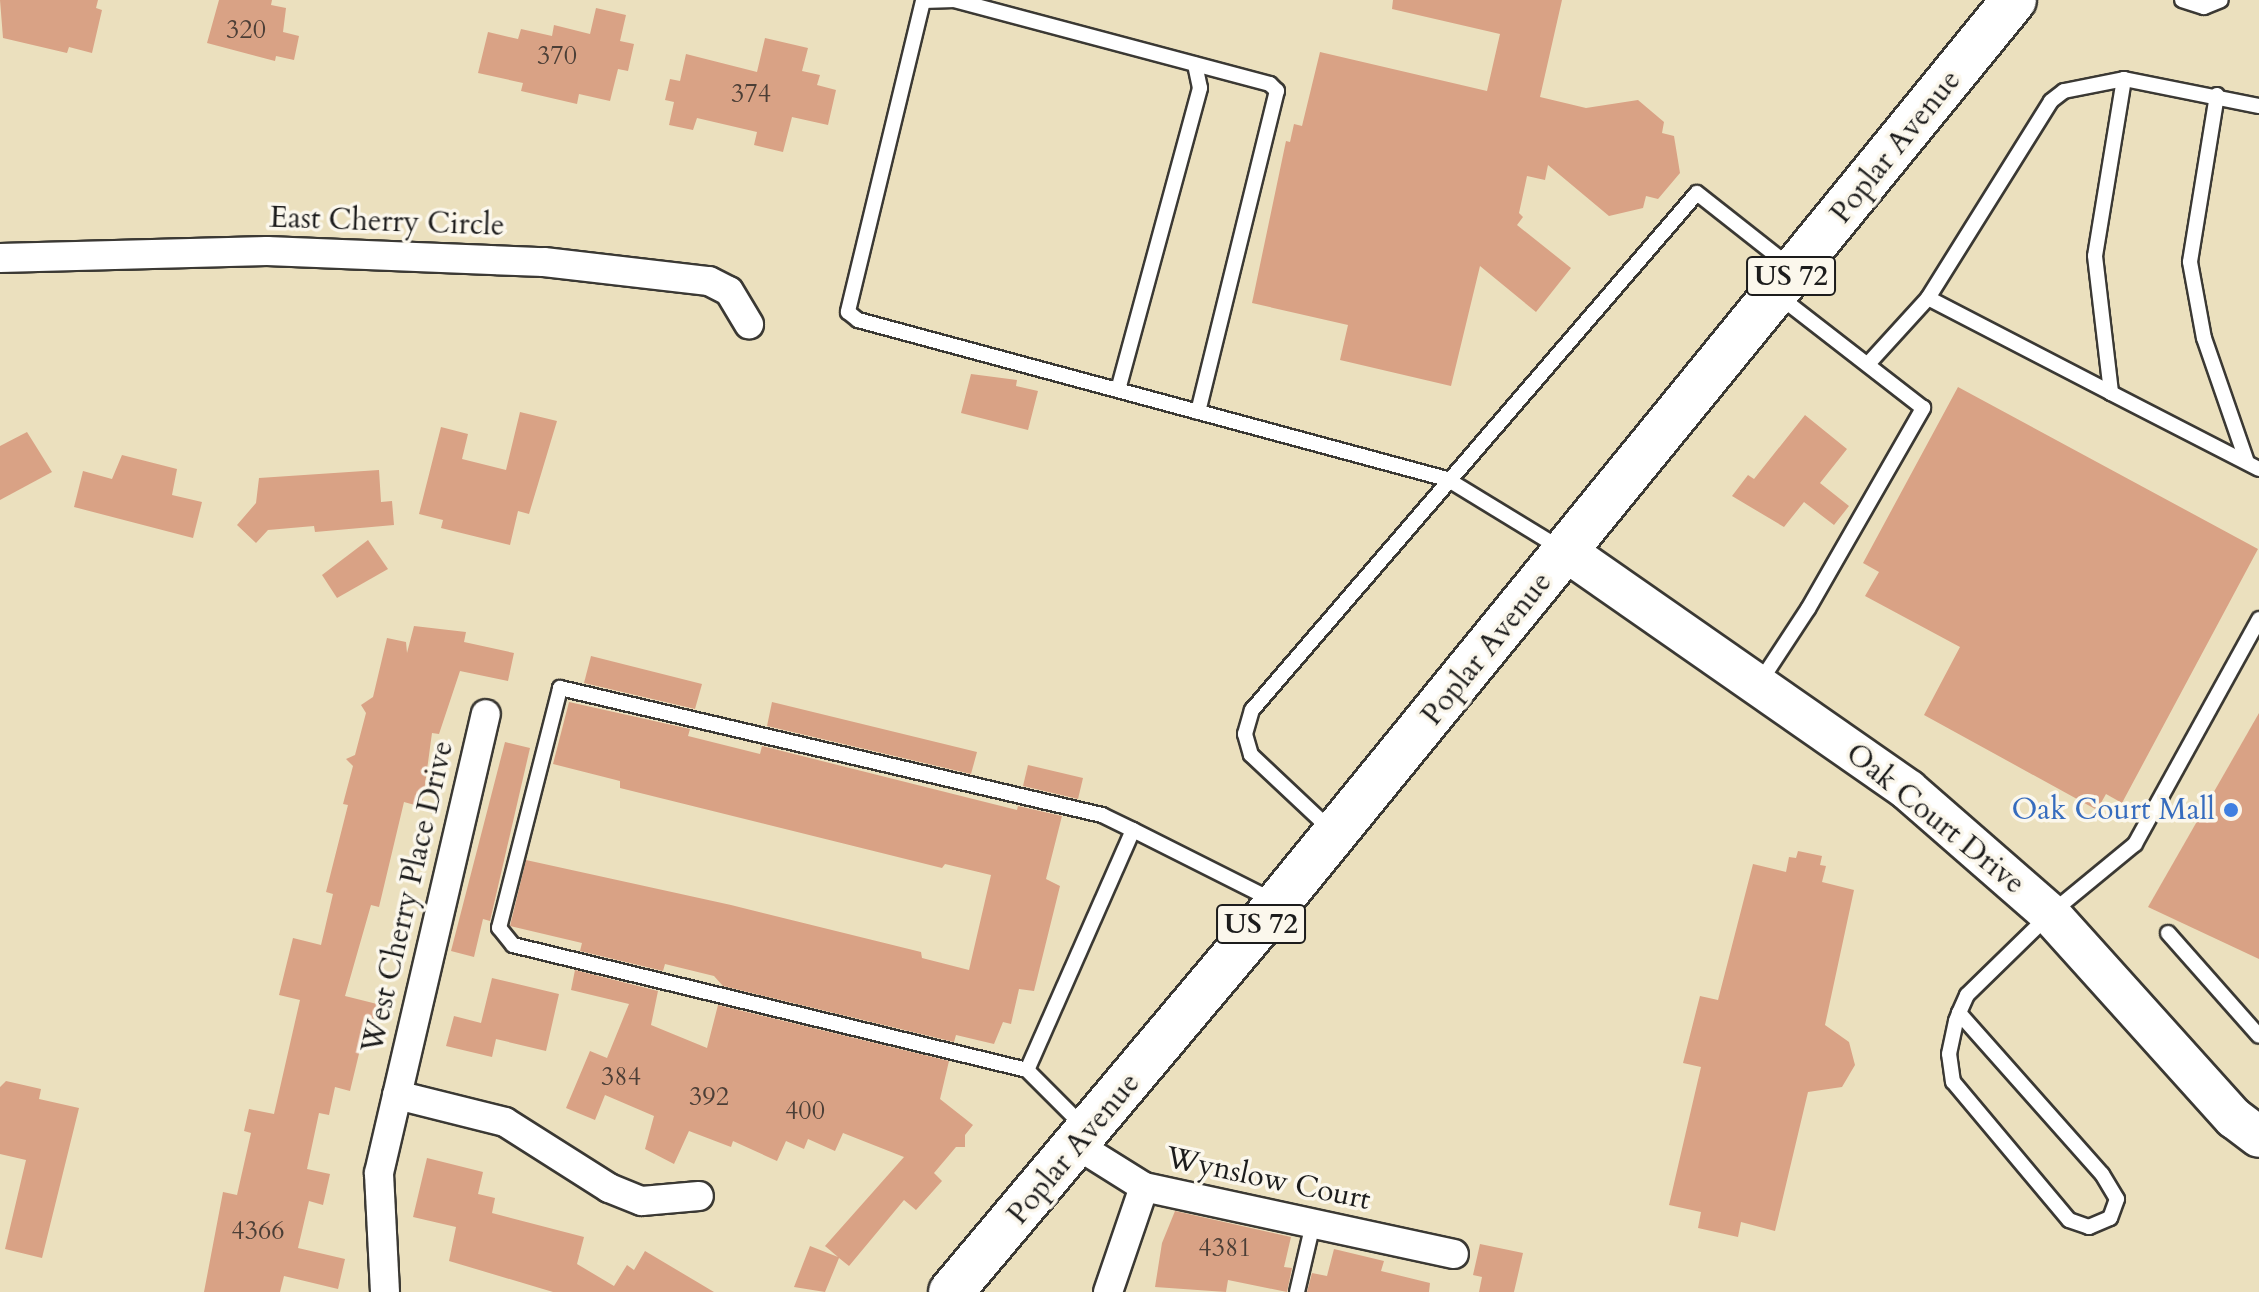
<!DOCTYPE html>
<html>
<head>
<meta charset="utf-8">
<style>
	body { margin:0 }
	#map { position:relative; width:2259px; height:1292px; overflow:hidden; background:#ebe0be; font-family:Cardo,serif }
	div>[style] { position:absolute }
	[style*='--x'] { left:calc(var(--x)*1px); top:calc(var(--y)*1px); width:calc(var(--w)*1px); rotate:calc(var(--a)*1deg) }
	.building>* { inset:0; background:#d9a285 }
	.roads { filter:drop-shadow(2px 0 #3b3934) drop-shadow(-2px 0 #3b3934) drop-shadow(0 2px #3b3934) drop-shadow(0 -2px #3b3934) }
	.lane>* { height:14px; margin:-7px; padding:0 7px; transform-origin:7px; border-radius:7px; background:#fff }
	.street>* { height:28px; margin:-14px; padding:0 14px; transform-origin:14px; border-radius:14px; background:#fff }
	.secondary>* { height:40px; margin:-20px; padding:0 20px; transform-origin:20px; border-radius:20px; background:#fff }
	.primary>* { height:44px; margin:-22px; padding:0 22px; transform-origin:22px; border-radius:22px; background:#fff }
	.dots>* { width:22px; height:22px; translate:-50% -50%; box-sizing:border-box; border:4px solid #fbf7ec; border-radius:50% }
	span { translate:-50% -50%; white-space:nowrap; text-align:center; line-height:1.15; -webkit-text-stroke:7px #fbf7ec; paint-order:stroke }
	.number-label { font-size:26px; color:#4b3e36 }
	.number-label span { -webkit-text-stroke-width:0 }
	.shield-label span { padding:2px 6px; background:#fbf7ec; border:2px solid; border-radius:6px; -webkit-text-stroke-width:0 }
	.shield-label { font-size:28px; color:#1c1c1c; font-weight:700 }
	.street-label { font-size:30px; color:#1c1c1c }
	.shop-label { font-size:30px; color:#366cbe }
	.right { translate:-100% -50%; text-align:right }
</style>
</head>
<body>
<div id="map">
	<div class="building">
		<i style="clip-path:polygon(0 0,98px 0,96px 8px,102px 10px,92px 53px,69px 47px,67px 53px,3px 38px)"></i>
		<i style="clip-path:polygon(219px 0,272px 0,271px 5px,286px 8px,283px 32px,299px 36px,294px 60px,276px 56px,275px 61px,207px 43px)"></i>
		<i style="clip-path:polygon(1393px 0,1562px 0,1540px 97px,1586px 108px,1638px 100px,1664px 122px,1662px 133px,1674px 136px,1680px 173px,1658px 199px,1646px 196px,1643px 208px,1609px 216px,1548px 165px,1545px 180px,1527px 176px,1519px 213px,1523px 217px,1517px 225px,1571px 268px,1536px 312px,1480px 266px,1451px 386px,1340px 360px,1348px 325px,1252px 303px,1286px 141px,1290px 142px,1294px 124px,1302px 126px,1320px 52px,1487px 91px,1500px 34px,1392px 9px)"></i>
		<i style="clip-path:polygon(596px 8px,626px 15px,620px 41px,634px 44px,628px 71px,618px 69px,610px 101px,579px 94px,577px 104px,521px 91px,523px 83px,478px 73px,488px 32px,518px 39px,521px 29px,552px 36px,554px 25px,590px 34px)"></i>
		<i style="clip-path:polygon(765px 38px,808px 48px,802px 71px,820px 75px,817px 85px,836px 90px,828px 125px,792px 117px,783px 152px,754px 145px,757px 132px,697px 118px,693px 130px,669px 125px,674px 102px,665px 100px,670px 79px,680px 81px,686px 54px,757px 72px)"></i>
		<i style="clip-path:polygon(971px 374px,1017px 380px,1016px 386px,1038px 391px,1028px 430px,961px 413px)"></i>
		<i style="clip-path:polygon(1958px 387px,2258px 549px,2122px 803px,2106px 794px,2097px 810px,1924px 715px,1960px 647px,1865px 596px,1879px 572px,1863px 563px)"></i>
		<i style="clip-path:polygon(520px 412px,557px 421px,529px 514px,518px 511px,510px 545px,441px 528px,443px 520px,419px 514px,441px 427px,468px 434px,462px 459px,506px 470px)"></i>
		<i style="clip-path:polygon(1805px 415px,1847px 449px,1820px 483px,1849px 506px,1834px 525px,1804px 502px,1784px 527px,1732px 496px,1748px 475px,1754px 479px)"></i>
		<i style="clip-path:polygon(27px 432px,52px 472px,0 500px,0 446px)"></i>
		<i style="clip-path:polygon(122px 455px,177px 469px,172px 495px,202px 502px,193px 538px,74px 507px,83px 471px,112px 479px)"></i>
		<i style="clip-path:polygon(379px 470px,381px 502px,392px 501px,394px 525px,315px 532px,314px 526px,268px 530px,256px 543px,237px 525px,256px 503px,259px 478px)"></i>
		<i style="clip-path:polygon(368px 540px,388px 569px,337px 598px,322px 575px)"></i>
		<i style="clip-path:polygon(414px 626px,466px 632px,464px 642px,514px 653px,508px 681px,460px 671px,439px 734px,432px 733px,422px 807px,404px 802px,379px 907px,371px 905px,345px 996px,377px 1004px,370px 1034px,364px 1033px,350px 1091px,335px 1087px,329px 1115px,319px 1113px,307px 1169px,330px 1174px,323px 1205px,309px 1201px,298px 1248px,345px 1259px,338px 1289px,284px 1276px,280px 1292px,204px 1292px,223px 1192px,237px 1195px,251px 1133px,244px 1131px,249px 1109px,274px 1114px,300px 1000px,279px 995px,293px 938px,321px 945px,333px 894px,326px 892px,348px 805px,343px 804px,353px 766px,346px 759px,355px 755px,366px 713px,361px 705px,373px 697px,387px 638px,406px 642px,407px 653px)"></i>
		<i style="clip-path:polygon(591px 656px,702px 684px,695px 709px,584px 683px)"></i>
		<i style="clip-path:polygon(569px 702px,690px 729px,688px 736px,760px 754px,762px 746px,1017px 810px,1018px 806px,1062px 816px,1046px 879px,1060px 886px,1034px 991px,1019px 989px,1011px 1024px,1003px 1022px,994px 1044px,956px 1035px,954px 1042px,723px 986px,714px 976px,665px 964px,663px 971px,580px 951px,582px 943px,510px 926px,526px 860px,731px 905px,921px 952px,922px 958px,969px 970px,991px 875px,945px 864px,942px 868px,620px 788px,620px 781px,553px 764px)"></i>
		<i style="clip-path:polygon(772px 702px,977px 752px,971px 774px,767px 726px)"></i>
		<i style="clip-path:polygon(2259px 713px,2259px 959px,2148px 907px)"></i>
		<i style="clip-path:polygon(505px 742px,530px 748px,490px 921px,483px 919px,474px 957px,451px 951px)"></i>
		<i style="clip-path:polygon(1028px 765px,1083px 778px,1078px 799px,1023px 786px)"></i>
		<i style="clip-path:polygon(1798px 851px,1822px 856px,1820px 865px,1826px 866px,1822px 882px,1854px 890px,1825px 1025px,1849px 1042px,1855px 1065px,1842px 1087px,1808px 1092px,1775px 1231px,1741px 1222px,1738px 1237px,1698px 1228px,1701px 1212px,1669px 1205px,1701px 1067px,1683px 1063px,1700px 996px,1718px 1000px,1753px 864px,1786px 872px,1789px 857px,1796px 858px)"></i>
		<i style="clip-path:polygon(575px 970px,658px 991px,651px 1025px,707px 1048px,718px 1005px,949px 1061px,940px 1099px,973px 1125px,965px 1135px,965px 1147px,956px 1147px,934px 1173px,942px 1181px,916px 1210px,904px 1200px,849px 1266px,839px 1258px,825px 1292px,794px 1287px,810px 1246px,838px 1257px,825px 1246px,904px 1157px,843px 1133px,835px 1151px,808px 1139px,804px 1149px,786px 1141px,777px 1161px,733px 1141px,731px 1147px,689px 1131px,674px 1164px,645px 1149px,654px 1116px,605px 1095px,595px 1120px,566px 1108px,590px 1051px,607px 1058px,629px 1004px,571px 990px)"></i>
		<i style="clip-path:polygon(492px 978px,559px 994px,546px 1051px,496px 1039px,492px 1057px,446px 1046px,454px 1016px,481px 1023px)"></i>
		<i style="clip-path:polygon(6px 1081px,41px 1089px,39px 1099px,79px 1108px,42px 1258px,5px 1249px,26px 1160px,0 1154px,0 1087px)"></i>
		<i style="clip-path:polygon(427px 1158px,483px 1172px,478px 1194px,495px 1198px,492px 1213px,584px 1237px,577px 1264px,614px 1286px,627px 1265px,634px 1270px,645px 1251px,714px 1292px,553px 1292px,449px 1261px,456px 1227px,413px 1217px)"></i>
		<i style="clip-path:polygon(1175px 1211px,1291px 1237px,1284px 1267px,1292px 1268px,1287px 1292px,1228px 1280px,1226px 1292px,1155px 1287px,1162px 1243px)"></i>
		<i style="clip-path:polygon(1480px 1244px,1523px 1253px,1514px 1292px,1479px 1292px,1482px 1277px,1473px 1275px)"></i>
		<i style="clip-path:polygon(1334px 1249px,1384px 1261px,1381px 1271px,1430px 1283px,1429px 1292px,1307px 1292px,1312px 1273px,1327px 1276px)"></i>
	</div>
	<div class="roads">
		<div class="lane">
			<i style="--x:2182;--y:0;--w:23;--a:18"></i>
			<i style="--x:2204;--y:7;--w:18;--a:-22"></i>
			<i style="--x:2124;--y:79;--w:179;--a:99.3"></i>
			<i style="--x:2095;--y:256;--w:138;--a:83.3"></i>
			<i style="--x:2111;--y:393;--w:166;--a:27.2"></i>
			<i style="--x:2217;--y:95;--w:169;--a:99.2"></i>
			<i style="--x:2190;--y:262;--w:77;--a:79.6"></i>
			<i style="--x:2204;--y:338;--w:131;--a:70.9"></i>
			<i style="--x:1928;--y:298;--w:206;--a:27.4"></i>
			<i style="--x:1868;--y:364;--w:89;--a:-47.7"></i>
			<i style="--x:1928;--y:298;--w:232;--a:-58"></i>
			<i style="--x:2051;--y:101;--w:16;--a:-38"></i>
			<i style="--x:2064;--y:91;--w:61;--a:-11.3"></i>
			<i style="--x:2124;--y:79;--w:138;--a:11.3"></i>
			<i style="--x:1118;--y:390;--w:313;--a:-74.8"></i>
			<i style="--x:1200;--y:88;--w:24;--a:-102"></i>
			<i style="--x:1198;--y:412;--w:331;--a:-76.2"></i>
			<i style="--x:1277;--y:91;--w:10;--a:-135"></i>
			<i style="--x:1270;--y:84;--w:326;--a:-165.1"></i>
			<i style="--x:955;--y:0;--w:32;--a:178"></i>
			<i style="--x:923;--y:1;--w:320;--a:103.6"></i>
			<i style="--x:848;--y:312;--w:13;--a:39"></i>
			<i style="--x:858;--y:320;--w:610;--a:15.11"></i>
			<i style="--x:1447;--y:479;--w:132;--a:31.4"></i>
			<i style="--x:1760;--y:682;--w:87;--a:-56.7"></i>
			<i style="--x:1808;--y:609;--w:232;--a:-60.2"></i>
			<i style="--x:1923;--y:408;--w:181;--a:-142.2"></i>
			<i style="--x:1133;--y:830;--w:262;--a:113.8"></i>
			<i style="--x:1027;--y:1070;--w:529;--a:-166.33"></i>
			<i style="--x:513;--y:945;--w:22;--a:-129"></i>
			<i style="--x:499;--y:928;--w:248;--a:-75.7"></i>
			<i style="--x:560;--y:688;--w:557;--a:13.19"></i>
			<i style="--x:1102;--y:815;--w:34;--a:26"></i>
			<i style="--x:1133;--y:830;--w:158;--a:26.7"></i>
			<i style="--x:1331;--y:830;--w:110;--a:-136.8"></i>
			<i style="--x:1251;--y:755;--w:22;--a:-106"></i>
			<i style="--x:1245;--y:734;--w:25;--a:-74"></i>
			<i style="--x:1252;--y:710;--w:682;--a:-49.28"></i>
			<i style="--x:1697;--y:193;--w:121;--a:38.3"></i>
			<i style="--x:2168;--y:933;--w:137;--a:48.5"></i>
			<i style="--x:1959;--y:1013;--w:215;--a:48.4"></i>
			<i style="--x:2102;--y:1174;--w:29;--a:59"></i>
			<i style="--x:2117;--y:1199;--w:20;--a:110"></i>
			<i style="--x:2110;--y:1218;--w:23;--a:157"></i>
			<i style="--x:2089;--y:1227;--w:21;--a:-161"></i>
			<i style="--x:2069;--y:1220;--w:180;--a:-130"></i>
			<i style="--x:1953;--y:1082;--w:28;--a:-98"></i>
			<i style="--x:1949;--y:1054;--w:34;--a:-78"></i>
			<i style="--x:1956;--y:1021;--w:9;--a:-69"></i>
			<i style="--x:1959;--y:1013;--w:20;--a:-66"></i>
			<i style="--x:1967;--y:995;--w:116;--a:-44.3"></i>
			<i style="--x:2050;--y:914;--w:110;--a:-39.5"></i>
			<i style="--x:2135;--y:844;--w:257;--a:-61.1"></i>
			<i style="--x:1027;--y:1070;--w:79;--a:45"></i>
			<i style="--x:1297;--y:1292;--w:70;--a:-76.8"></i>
		</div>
		<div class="street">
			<i style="--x:0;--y:258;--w:267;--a:-1.5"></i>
			<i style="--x:267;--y:251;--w:277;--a:2.3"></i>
			<i style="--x:544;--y:262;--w:166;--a:6.6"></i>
			<i style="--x:709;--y:281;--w:22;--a:27"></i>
			<i style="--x:729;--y:291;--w:39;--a:59"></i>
			<i style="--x:397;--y:1095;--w:111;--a:14"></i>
			<i style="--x:505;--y:1122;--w:123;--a:32.4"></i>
			<i style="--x:609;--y:1188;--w:35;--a:22"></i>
			<i style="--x:642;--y:1201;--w:57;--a:-5"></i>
			<i style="--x:1077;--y:1145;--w:79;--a:32.1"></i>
			<i style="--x:1144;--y:1187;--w:317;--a:12.2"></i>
			<i style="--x:385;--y:1292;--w:119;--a:-92.9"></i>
			<i style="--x:379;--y:1173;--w:471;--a:-76.9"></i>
			<i style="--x:1108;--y:1292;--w:111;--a:-71.1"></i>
		</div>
		<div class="secondary">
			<i style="--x:1567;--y:552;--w:416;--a:34.9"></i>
			<i style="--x:1908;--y:790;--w:189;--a:41.1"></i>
			<i style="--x:2050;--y:914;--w:275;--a:48"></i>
			<i style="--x:2234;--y:1118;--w:31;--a:37"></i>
		</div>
		<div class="primary">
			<i style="--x:951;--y:1292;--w:508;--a:-49.95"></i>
			<i style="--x:1278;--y:903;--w:1165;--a:-50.82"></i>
		</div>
	</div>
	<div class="dots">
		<i style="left:2231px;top:810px;background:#3f7fe0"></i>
	</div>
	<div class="number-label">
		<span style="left:246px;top:30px">320</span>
		<span style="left:557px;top:56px">370</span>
		<span style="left:751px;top:94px">374</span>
		<span style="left:621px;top:1077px">384</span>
		<span style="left:709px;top:1097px">392</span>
		<span style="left:805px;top:1111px">400</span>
		<span style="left:258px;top:1231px">4366</span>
		<span style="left:1225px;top:1248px">4381</span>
	</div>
	<div class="shield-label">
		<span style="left:1791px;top:276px">US 72</span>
		<span style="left:1261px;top:924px">US 72</span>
	</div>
	<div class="street-label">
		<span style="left:1896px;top:147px;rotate:-51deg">Poplar Avenue</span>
		<span style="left:387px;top:222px;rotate:2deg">East Cherry Circle</span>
		<span style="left:1487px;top:649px;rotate:-51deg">Poplar Avenue</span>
		<span style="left:1935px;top:819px;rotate:39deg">Oak Court Drive</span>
		<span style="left:408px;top:897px;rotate:-77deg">West Cherry Place Drive</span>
		<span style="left:1074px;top:1149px;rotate:-50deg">Poplar Avenue</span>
		<span style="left:1268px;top:1179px;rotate:12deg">Wynslow Court</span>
	</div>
	<div class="shop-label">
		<span class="right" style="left:2215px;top:810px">Oak Court Mall</span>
	</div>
</div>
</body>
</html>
